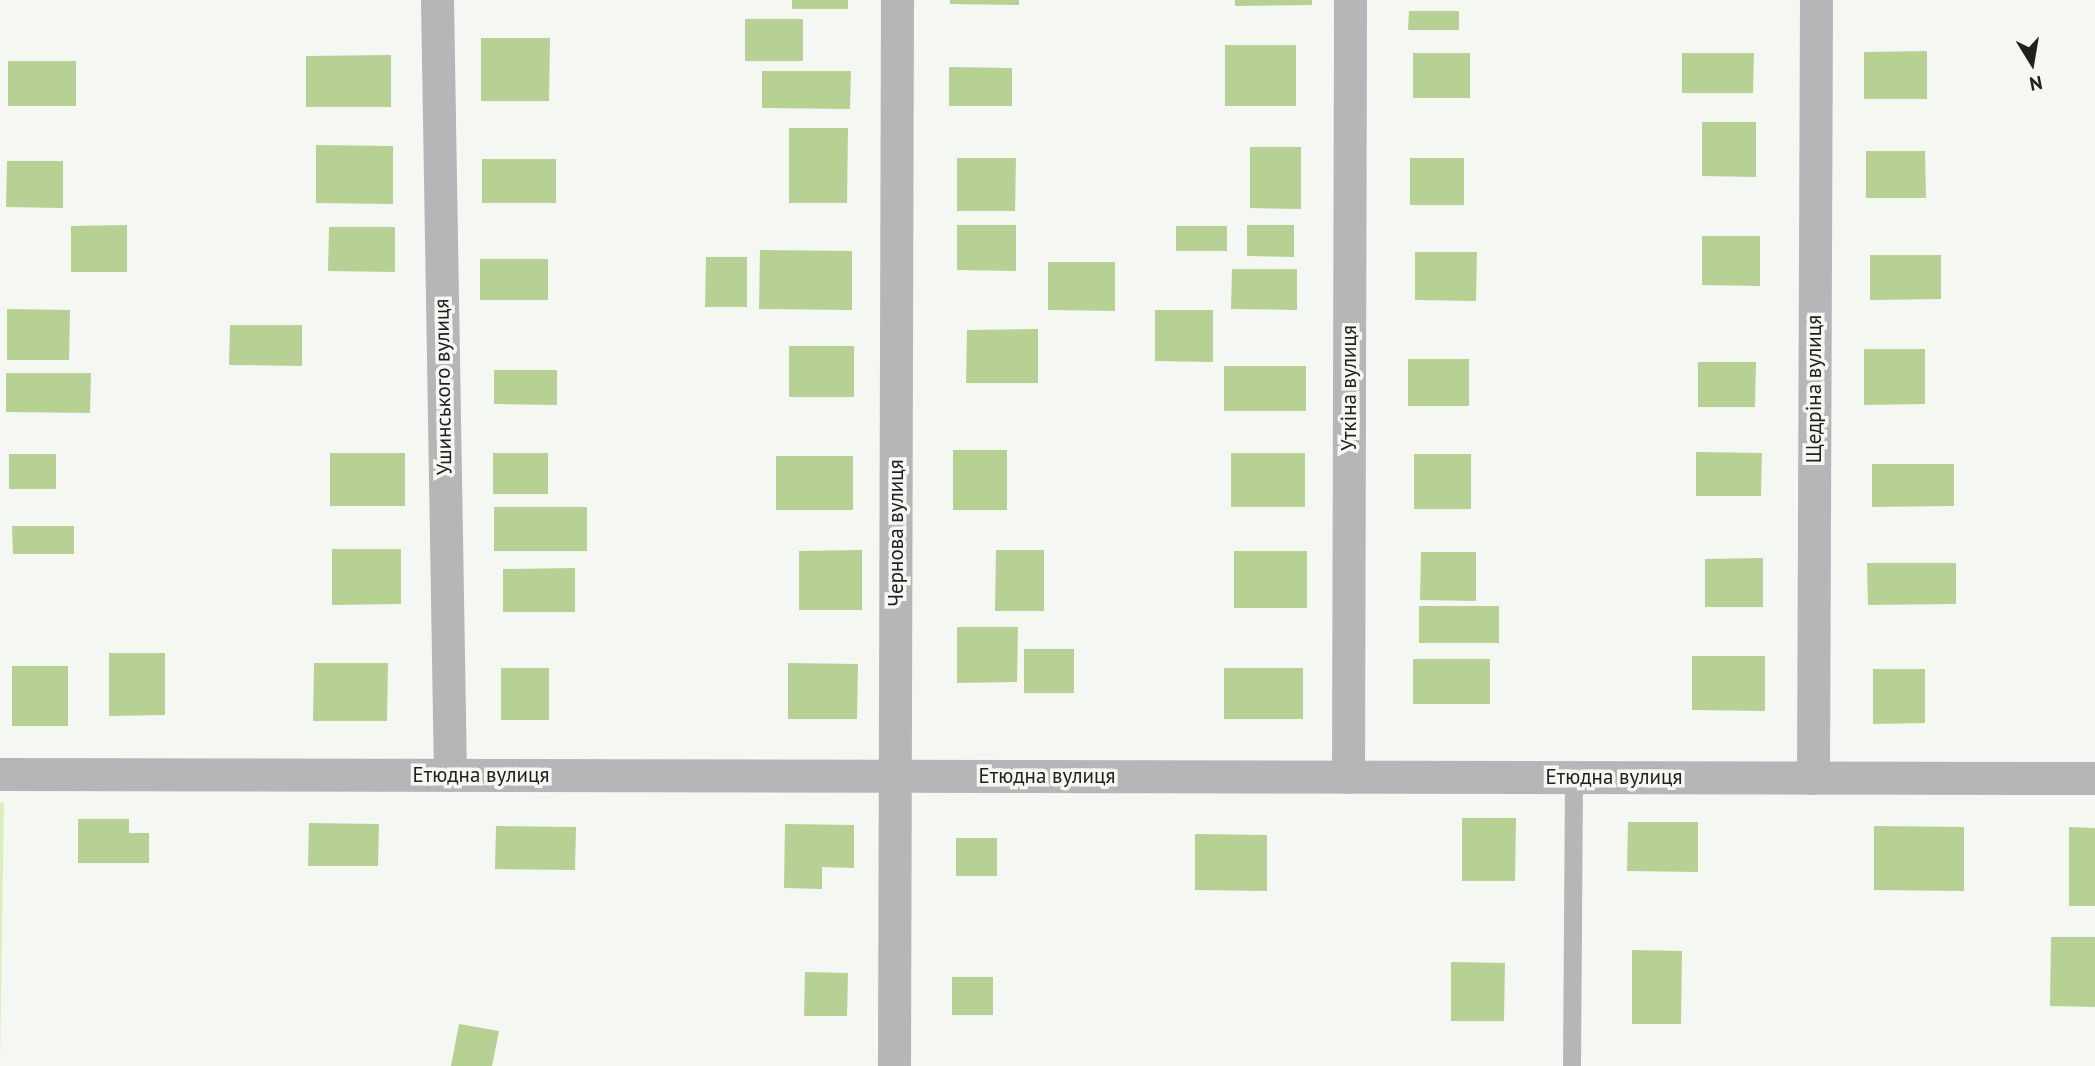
<!DOCTYPE html>
<html>
<head>
<meta charset="utf-8">
<style>
	body { margin:0 }
	#map { position:relative; width:2095px; height:1066px; overflow:hidden; background:#f5f8f2; font-family:"PT Sans",sans-serif }
	div>[style] { position:absolute }
	[style*='--x'] { left:calc(var(--x)*1px); top:calc(var(--y)*1px); width:calc(var(--w)*1px); rotate:calc(var(--a)*1deg) }
	.green>* { inset:0; background:#daefbd }
	.building>* { inset:0; background:#b7d194 }
	.lane>* { height:18px; margin:-9px; padding:0 9px; transform-origin:9px; border-radius:9px; background:#b4b6b8 }
	.street>* { height:33px; margin:-16.5px; padding:0 16.5px; transform-origin:16.5px; border-radius:16.5px; background:#b4b6b8 }
	span { translate:-50% -50%; white-space:nowrap; text-align:center; line-height:1.15; -webkit-text-stroke:7px #f5f8f2; paint-order:stroke }
	.street-label { font-size:21px; color:#20211f }
	.north { position:absolute; left:1997px; top:28px; width:70px; height:70px; -webkit-text-stroke:5px #f5f8f2; paint-order:stroke; rotate:169deg; font-size:19px; font-weight:700; line-height:28px; text-align:center; color:#20211f }
	.north::after { content:''; display:block; margin:auto; width:24px; height:32px; background:#20211f; clip-path:polygon(50% 0,100% 100%,50% 72%,0 100%) }
</style>
</head>
<body>
<div id="map">
	<div class="green">
		<i style="clip-path:polygon(0 803px,4px 803px,0 1066px)"></i>
	</div>
	<div class="building">
		<i style="clip-path:polygon(792px 0,848px 0,848px 9px,792px 9px)"></i>
		<i style="clip-path:polygon(950px 0,1019px 0,1019px 5px,950px 4px)"></i>
		<i style="clip-path:polygon(1235px 0,1312px 0,1312px 5px,1235px 6px)"></i>
		<i style="clip-path:polygon(1409px 11px,1459px 11px,1459px 30px,1408px 30px)"></i>
		<i style="clip-path:polygon(745px 19px,803px 19px,803px 61px,745px 61px)"></i>
		<i style="clip-path:polygon(481px 38px,550px 38px,549px 101px,481px 101px)"></i>
		<i style="clip-path:polygon(1225px 45px,1296px 45px,1296px 106px,1225px 106px)"></i>
		<i style="clip-path:polygon(1927px 51px,1927px 99px,1864px 99px,1864px 52px)"></i>
		<i style="clip-path:polygon(1413px 53px,1470px 53px,1470px 98px,1413px 98px)"></i>
		<i style="clip-path:polygon(1682px 53px,1754px 53px,1753px 93px,1682px 93px)"></i>
		<i style="clip-path:polygon(391px 55px,391px 107px,306px 107px,306px 56px)"></i>
		<i style="clip-path:polygon(8px 61px,76px 61px,76px 106px,8px 106px)"></i>
		<i style="clip-path:polygon(949px 67px,1012px 68px,1012px 106px,949px 106px)"></i>
		<i style="clip-path:polygon(762px 71px,851px 71px,850px 109px,762px 108px)"></i>
		<i style="clip-path:polygon(1702px 122px,1756px 122px,1756px 177px,1702px 176px)"></i>
		<i style="clip-path:polygon(789px 128px,848px 128px,847px 203px,789px 203px)"></i>
		<i style="clip-path:polygon(316px 145px,393px 146px,393px 204px,316px 203px)"></i>
		<i style="clip-path:polygon(1250px 147px,1301px 147px,1301px 209px,1250px 208px)"></i>
		<i style="clip-path:polygon(1866px 151px,1925px 151px,1926px 198px,1866px 198px)"></i>
		<i style="clip-path:polygon(957px 158px,1016px 158px,1015px 211px,957px 211px)"></i>
		<i style="clip-path:polygon(1410px 158px,1464px 158px,1464px 205px,1410px 205px)"></i>
		<i style="clip-path:polygon(482px 159px,556px 159px,556px 203px,482px 203px)"></i>
		<i style="clip-path:polygon(7px 161px,63px 161px,63px 208px,6px 207px)"></i>
		<i style="clip-path:polygon(127px 225px,127px 272px,71px 272px,71px 226px)"></i>
		<i style="clip-path:polygon(957px 225px,1016px 225px,1016px 271px,957px 270px)"></i>
		<i style="clip-path:polygon(1247px 225px,1294px 225px,1294px 257px,1247px 256px)"></i>
		<i style="clip-path:polygon(1176px 226px,1227px 226px,1227px 251px,1176px 251px)"></i>
		<i style="clip-path:polygon(329px 227px,395px 227px,395px 272px,328px 271px)"></i>
		<i style="clip-path:polygon(1702px 236px,1760px 236px,1760px 286px,1702px 285px)"></i>
		<i style="clip-path:polygon(760px 250px,852px 251px,852px 310px,759px 309px)"></i>
		<i style="clip-path:polygon(1415px 252px,1477px 252px,1476px 301px,1415px 300px)"></i>
		<i style="clip-path:polygon(1870px 255px,1941px 255px,1941px 299px,1870px 300px)"></i>
		<i style="clip-path:polygon(706px 257px,747px 257px,747px 307px,705px 307px)"></i>
		<i style="clip-path:polygon(480px 259px,548px 259px,548px 300px,480px 300px)"></i>
		<i style="clip-path:polygon(1048px 262px,1115px 262px,1115px 311px,1048px 310px)"></i>
		<i style="clip-path:polygon(1232px 269px,1297px 269px,1297px 310px,1231px 309px)"></i>
		<i style="clip-path:polygon(7px 309px,70px 310px,69px 360px,7px 360px)"></i>
		<i style="clip-path:polygon(1155px 310px,1213px 310px,1213px 362px,1155px 361px)"></i>
		<i style="clip-path:polygon(230px 325px,302px 325px,302px 366px,229px 365px)"></i>
		<i style="clip-path:polygon(1038px 329px,1038px 383px,966px 383px,967px 330px)"></i>
		<i style="clip-path:polygon(789px 346px,854px 346px,854px 397px,789px 397px)"></i>
		<i style="clip-path:polygon(1864px 349px,1925px 349px,1925px 404px,1864px 405px)"></i>
		<i style="clip-path:polygon(1408px 359px,1469px 359px,1469px 406px,1408px 406px)"></i>
		<i style="clip-path:polygon(1698px 362px,1756px 362px,1755px 407px,1698px 407px)"></i>
		<i style="clip-path:polygon(1224px 366px,1306px 366px,1306px 411px,1224px 411px)"></i>
		<i style="clip-path:polygon(494px 370px,557px 370px,557px 405px,494px 404px)"></i>
		<i style="clip-path:polygon(6px 373px,91px 373px,90px 413px,6px 412px)"></i>
		<i style="clip-path:polygon(953px 450px,1007px 450px,1007px 510px,953px 510px)"></i>
		<i style="clip-path:polygon(1696px 452px,1762px 453px,1761px 496px,1696px 496px)"></i>
		<i style="clip-path:polygon(330px 453px,405px 453px,405px 506px,330px 506px)"></i>
		<i style="clip-path:polygon(493px 453px,548px 453px,548px 494px,493px 494px)"></i>
		<i style="clip-path:polygon(1231px 453px,1305px 453px,1305px 507px,1231px 507px)"></i>
		<i style="clip-path:polygon(9px 454px,56px 454px,56px 489px,9px 489px)"></i>
		<i style="clip-path:polygon(1414px 454px,1471px 454px,1471px 509px,1414px 509px)"></i>
		<i style="clip-path:polygon(776px 456px,853px 456px,853px 510px,776px 510px)"></i>
		<i style="clip-path:polygon(1872px 464px,1954px 464px,1954px 506px,1872px 507px)"></i>
		<i style="clip-path:polygon(494px 507px,587px 507px,587px 551px,494px 551px)"></i>
		<i style="clip-path:polygon(12px 526px,74px 526px,74px 554px,13px 554px)"></i>
		<i style="clip-path:polygon(332px 549px,401px 549px,401px 604px,332px 605px)"></i>
		<i style="clip-path:polygon(862px 550px,862px 610px,799px 610px,799px 551px)"></i>
		<i style="clip-path:polygon(996px 550px,1044px 550px,1044px 611px,995px 611px)"></i>
		<i style="clip-path:polygon(1234px 551px,1307px 551px,1307px 608px,1234px 608px)"></i>
		<i style="clip-path:polygon(1421px 552px,1476px 552px,1476px 601px,1420px 600px)"></i>
		<i style="clip-path:polygon(1763px 558px,1763px 607px,1705px 607px,1705px 559px)"></i>
		<i style="clip-path:polygon(1867px 563px,1956px 563px,1956px 604px,1868px 605px)"></i>
		<i style="clip-path:polygon(575px 568px,575px 612px,503px 612px,503px 569px)"></i>
		<i style="clip-path:polygon(1419px 606px,1499px 606px,1499px 643px,1419px 643px)"></i>
		<i style="clip-path:polygon(957px 627px,1018px 627px,1017px 682px,957px 683px)"></i>
		<i style="clip-path:polygon(1024px 649px,1074px 649px,1074px 693px,1024px 693px)"></i>
		<i style="clip-path:polygon(109px 653px,165px 653px,165px 715px,109px 716px)"></i>
		<i style="clip-path:polygon(1692px 656px,1765px 656px,1765px 711px,1692px 710px)"></i>
		<i style="clip-path:polygon(1413px 659px,1490px 659px,1490px 704px,1413px 704px)"></i>
		<i style="clip-path:polygon(314px 663px,388px 663px,387px 721px,313px 721px)"></i>
		<i style="clip-path:polygon(788px 663px,858px 664px,857px 719px,788px 719px)"></i>
		<i style="clip-path:polygon(12px 666px,68px 666px,68px 726px,12px 726px)"></i>
		<i style="clip-path:polygon(501px 668px,549px 668px,549px 720px,501px 720px)"></i>
		<i style="clip-path:polygon(1224px 668px,1303px 668px,1303px 719px,1224px 719px)"></i>
		<i style="clip-path:polygon(1873px 669px,1925px 669px,1925px 723px,1873px 724px)"></i>
		<i style="clip-path:polygon(1462px 818px,1516px 818px,1515px 881px,1462px 881px)"></i>
		<i style="clip-path:polygon(78px 819px,129px 819px,129px 833px,149px 833px,149px 863px,78px 863px)"></i>
		<i style="clip-path:polygon(1628px 822px,1698px 822px,1698px 872px,1627px 871px)"></i>
		<i style="clip-path:polygon(309px 823px,379px 824px,378px 866px,308px 866px)"></i>
		<i style="clip-path:polygon(785px 824px,854px 825px,854px 868px,822px 867px,822px 889px,784px 888px)"></i>
		<i style="clip-path:polygon(496px 826px,576px 827px,575px 870px,495px 869px)"></i>
		<i style="clip-path:polygon(1874px 826px,1964px 827px,1964px 891px,1874px 890px)"></i>
		<i style="clip-path:polygon(2069px 827px,2095px 828px,2095px 906px,2069px 906px)"></i>
		<i style="clip-path:polygon(1195px 834px,1267px 835px,1267px 891px,1195px 890px)"></i>
		<i style="clip-path:polygon(956px 838px,997px 838px,997px 876px,956px 876px)"></i>
		<i style="clip-path:polygon(2051px 937px,2095px 937px,2095px 1007px,2050px 1006px)"></i>
		<i style="clip-path:polygon(1632px 950px,1682px 951px,1681px 1024px,1632px 1024px)"></i>
		<i style="clip-path:polygon(1451px 962px,1505px 963px,1504px 1021px,1451px 1021px)"></i>
		<i style="clip-path:polygon(805px 972px,848px 973px,847px 1016px,804px 1016px)"></i>
		<i style="clip-path:polygon(952px 977px,993px 977px,993px 1015px,952px 1015px)"></i>
		<i style="clip-path:polygon(459px 1024px,499px 1031px,492px 1066px,451px 1066px)"></i>
	</div>
	<div class="lane">
		<i style="--x:1572;--y:1066;--w:289;--a:-89.6"></i>
	</div>
	<div class="street">
		<i style="--x:437;--y:0;--w:775;--a:89.04"></i>
		<i style="--x:0;--y:774;--w:2095;--a:0.11"></i>
		<i style="--x:1348;--y:777;--w:777;--a:-89.85"></i>
		<i style="--x:1813;--y:778;--w:778;--a:-89.78"></i>
		<i style="--x:894;--y:1066;--w:1066;--a:-89.84"></i>
	</div>
	<div class="street-label">
		<span style="left:443px;top:387px;rotate:-91deg">Ушинського вулиця</span>
		<span style="left:1349px;top:388px;rotate:-90deg">Уткіна вулиця</span>
		<span style="left:1814px;top:389px;rotate:-90deg">Щедріна вулиця</span>
		<span style="left:896px;top:533px;rotate:-90deg">Чернова вулиця</span>
		<span style="left:481px;top:775px">Етюдна вулиця</span>
		<span style="left:1047px;top:776px">Етюдна вулиця</span>
		<span style="left:1614px;top:777px">Етюдна вулиця</span>
	</div>
	<div class="north">N</div>
</div>
</body>
</html>
